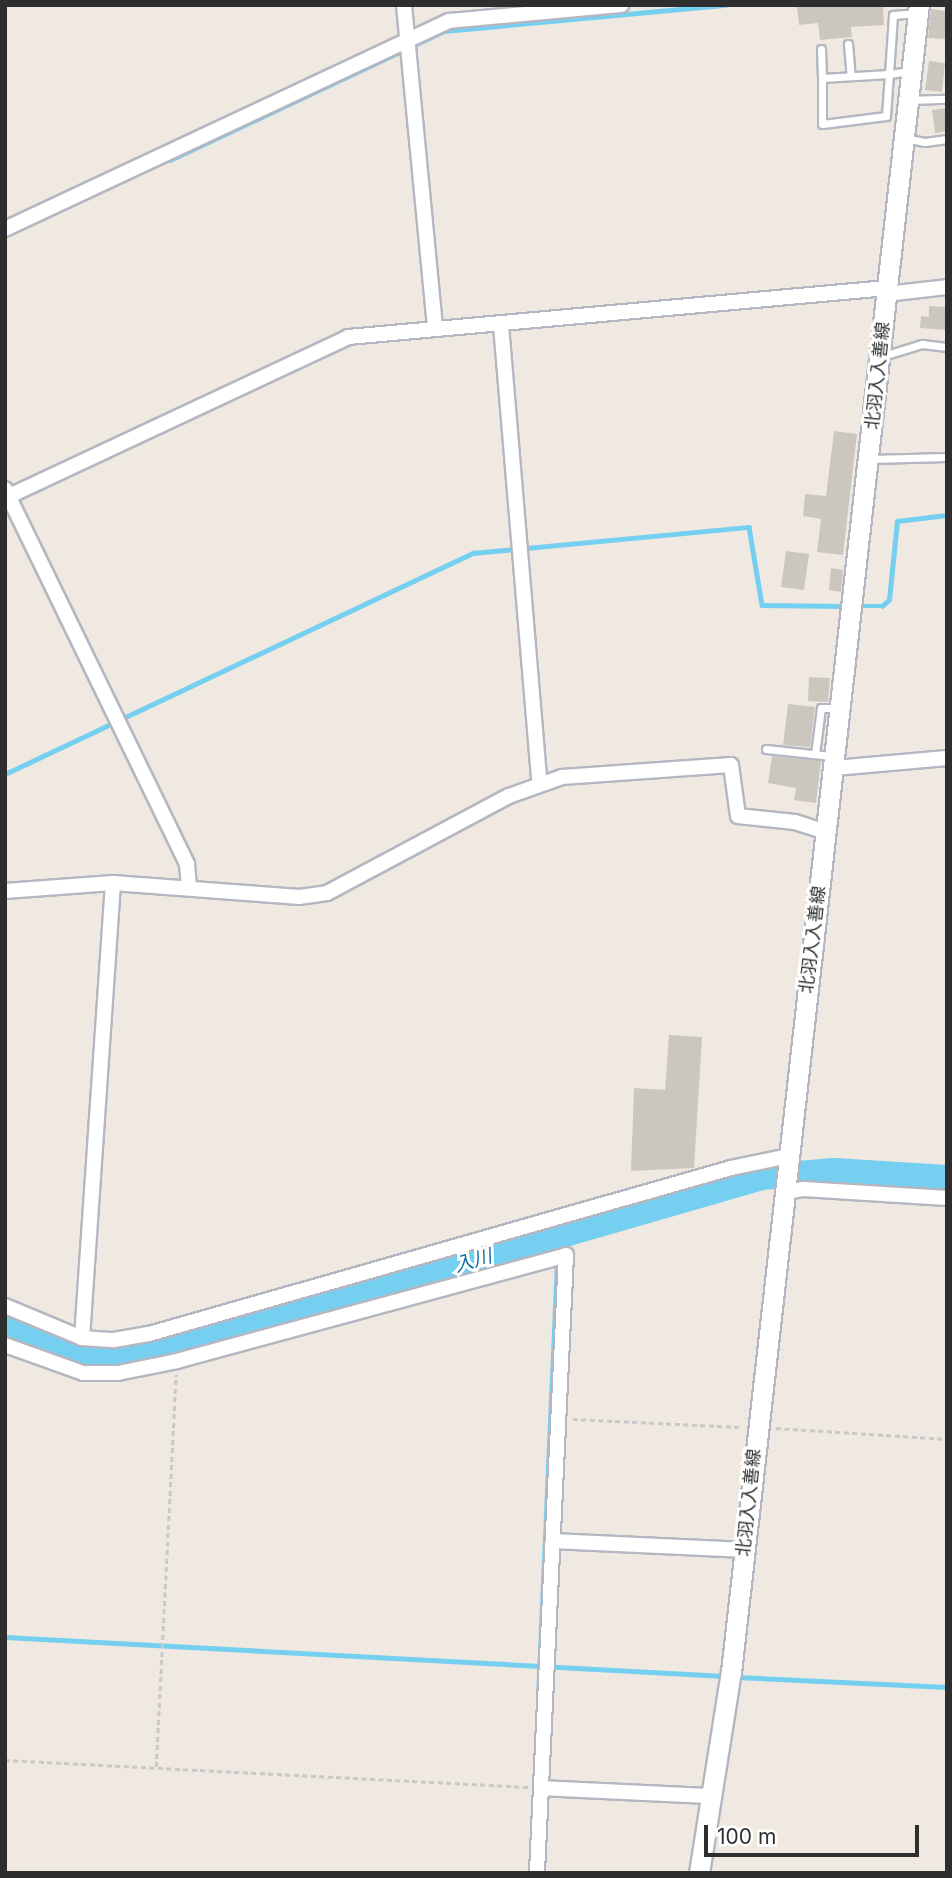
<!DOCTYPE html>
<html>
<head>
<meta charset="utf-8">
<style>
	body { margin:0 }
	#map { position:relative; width:952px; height:1878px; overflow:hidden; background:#efe9e1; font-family:Inter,"Noto Sans JP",sans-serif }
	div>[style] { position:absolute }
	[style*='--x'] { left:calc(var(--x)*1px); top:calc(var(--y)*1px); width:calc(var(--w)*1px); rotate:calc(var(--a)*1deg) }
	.stream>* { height:4.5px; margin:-2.25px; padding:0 2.25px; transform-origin:2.25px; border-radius:2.25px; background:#75cff0 }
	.river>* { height:26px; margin:-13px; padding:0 13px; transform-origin:13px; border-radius:13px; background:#75cff0 }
	.building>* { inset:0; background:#cbc7bf }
	.path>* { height:2.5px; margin-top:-1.25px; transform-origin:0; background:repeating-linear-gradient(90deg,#c9c9c9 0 5px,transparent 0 8.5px) }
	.roads { filter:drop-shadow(2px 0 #b4b7c1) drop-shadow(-2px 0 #b4b7c1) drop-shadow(0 2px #b4b7c1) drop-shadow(0 -2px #b4b7c1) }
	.lane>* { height:7px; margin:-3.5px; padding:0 3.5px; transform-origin:3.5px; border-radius:3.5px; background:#fff }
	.street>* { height:14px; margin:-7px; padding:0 7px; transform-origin:7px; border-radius:7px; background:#fff }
	.secondary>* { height:19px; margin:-9.5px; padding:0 9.5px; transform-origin:9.5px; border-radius:9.5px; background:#fff }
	span { translate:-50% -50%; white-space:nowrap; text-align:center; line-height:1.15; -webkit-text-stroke:6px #fff; paint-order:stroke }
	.street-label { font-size:18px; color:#2e2e2e }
	.water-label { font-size:19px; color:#0d6fa3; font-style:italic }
	.frame { position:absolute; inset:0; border:7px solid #2e2e2e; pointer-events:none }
	.scale { position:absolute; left:704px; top:1825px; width:215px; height:32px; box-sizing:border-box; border:4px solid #2e2e2e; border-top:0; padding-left:9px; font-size:21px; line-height:24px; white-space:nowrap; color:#2e2e2e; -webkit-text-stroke:5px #fff; paint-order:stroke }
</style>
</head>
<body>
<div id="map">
	<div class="stream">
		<i style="--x:170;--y:160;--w:303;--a:-25.2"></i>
		<i style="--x:444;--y:31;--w:283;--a:-5.3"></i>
		<i style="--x:857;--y:606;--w:25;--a:0"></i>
		<i style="--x:882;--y:606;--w:9;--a:-41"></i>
		<i style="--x:889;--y:600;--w:79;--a:-84.2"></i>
		<i style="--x:897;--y:521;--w:50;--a:-6.8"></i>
		<i style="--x:5;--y:774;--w:518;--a:-25.28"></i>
		<i style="--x:473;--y:553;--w:277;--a:-5.4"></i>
		<i style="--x:749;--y:527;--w:79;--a:80.5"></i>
		<i style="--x:762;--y:605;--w:83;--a:0.7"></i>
		<i style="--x:557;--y:1253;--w:15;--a:-86"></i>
		<i style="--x:5;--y:1637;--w:720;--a:3.1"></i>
		<i style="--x:737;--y:1677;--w:210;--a:2.7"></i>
		<i style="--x:538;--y:1697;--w:435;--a:-87.5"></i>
	</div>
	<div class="river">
		<i style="--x:5;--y:1327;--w:56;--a:23.3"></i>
		<i style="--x:56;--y:1349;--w:50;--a:11.5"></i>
		<i style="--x:105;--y:1359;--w:42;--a:-5.4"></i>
		<i style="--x:147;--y:1355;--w:640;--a:-16.14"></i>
		<i style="--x:762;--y:1177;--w:72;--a:-4.8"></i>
		<i style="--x:834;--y:1171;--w:113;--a:3.5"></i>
	</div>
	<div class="building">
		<i style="clip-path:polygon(883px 5px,884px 25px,851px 27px,852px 37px,820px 40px,818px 23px,799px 25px,797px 7px)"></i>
		<i style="clip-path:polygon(931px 9px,947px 11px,945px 39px,928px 38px)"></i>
		<i style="clip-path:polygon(929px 61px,945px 63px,942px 92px,925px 90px)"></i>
		<i style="clip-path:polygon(947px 108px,947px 131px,935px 133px,932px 110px)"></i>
		<i style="clip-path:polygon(929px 306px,947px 307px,947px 330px,920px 328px,921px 316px,929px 317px)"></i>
		<i style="clip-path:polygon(834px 431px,857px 434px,843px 555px,817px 552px,821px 519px,803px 516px,805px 494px,826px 496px)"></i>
		<i style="clip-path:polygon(786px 551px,809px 554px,804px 590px,781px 587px)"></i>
		<i style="clip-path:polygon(831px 568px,843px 570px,841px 592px,829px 590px)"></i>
		<i style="clip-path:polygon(809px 677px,830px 678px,828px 702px,808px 701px)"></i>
		<i style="clip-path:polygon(788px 704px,815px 707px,810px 747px,783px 745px)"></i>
		<i style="clip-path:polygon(772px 756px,821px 761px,816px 803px,794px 800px,796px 788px,768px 783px)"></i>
		<i style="clip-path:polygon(669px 1035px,702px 1037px,694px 1168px,631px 1171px,634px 1088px,665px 1090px)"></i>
	</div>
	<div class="path">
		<i style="--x:573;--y:1419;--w:168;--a:2.7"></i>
		<i style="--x:776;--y:1428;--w:171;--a:3.7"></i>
		<i style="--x:5;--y:1760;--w:524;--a:2.96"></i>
		<i style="--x:156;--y:1767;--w:393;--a:-87.1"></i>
	</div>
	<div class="roads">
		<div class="lane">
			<i style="--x:848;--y:44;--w:32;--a:85"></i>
			<i style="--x:821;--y:49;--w:29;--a:88"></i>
			<i style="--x:910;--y:71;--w:21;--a:172"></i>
			<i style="--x:889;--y:74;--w:59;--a:-86.1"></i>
			<i style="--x:893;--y:15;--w:24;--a:-5"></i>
			<i style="--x:889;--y:74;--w:42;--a:94.1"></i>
			<i style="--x:886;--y:116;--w:64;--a:172.9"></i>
			<i style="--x:822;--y:124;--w:46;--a:-90"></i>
			<i style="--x:822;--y:78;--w:67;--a:-3.4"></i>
			<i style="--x:909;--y:100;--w:38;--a:-2"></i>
			<i style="--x:904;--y:138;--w:21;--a:11"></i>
			<i style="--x:925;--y:142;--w:22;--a:-8"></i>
			<i style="--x:883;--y:356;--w:41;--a:-17.1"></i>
			<i style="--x:922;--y:344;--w:25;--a:7"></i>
			<i style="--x:870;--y:459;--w:77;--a:-1.5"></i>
			<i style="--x:766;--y:749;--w:66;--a:6.1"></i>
			<i style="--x:815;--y:754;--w:46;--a:-82.6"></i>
			<i style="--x:821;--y:708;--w:17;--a:0"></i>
		</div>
		<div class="street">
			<i style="--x:404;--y:5;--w:325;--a:84.5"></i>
			<i style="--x:5;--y:229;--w:490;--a:-25.1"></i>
			<i style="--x:449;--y:21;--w:173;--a:-5.3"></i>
			<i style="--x:886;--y:294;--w:61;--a:-6.5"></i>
			<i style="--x:501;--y:325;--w:459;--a:85.2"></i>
			<i style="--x:5;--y:489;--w:417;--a:64.1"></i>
			<i style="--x:187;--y:864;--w:22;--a:85"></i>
			<i style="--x:5;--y:498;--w:379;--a:-25.1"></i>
			<i style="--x:348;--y:337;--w:541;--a:-5.19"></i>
			<i style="--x:835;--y:768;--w:112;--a:-5.1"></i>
			<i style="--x:5;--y:891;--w:108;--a:-4.2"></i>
			<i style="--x:113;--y:883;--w:187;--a:4.3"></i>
			<i style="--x:299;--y:897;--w:28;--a:-8"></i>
			<i style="--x:327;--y:893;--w:206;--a:-28.1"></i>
			<i style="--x:509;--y:796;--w:56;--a:-19.7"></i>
			<i style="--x:562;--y:777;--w:169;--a:-4.1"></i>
			<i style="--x:731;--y:765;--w:51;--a:82.2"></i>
			<i style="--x:738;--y:816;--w:57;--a:6"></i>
			<i style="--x:795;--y:822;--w:33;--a:18"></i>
			<i style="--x:785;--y:1192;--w:18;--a:-9"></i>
			<i style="--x:803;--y:1189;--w:144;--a:3.6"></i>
			<i style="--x:5;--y:1306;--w:83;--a:22.6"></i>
			<i style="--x:82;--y:1338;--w:32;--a:4"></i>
			<i style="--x:114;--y:1340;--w:36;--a:-10"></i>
			<i style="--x:149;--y:1334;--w:605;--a:-15.92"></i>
			<i style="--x:731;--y:1168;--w:59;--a:-11.7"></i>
			<i style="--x:82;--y:1338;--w:456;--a:-86.1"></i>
			<i style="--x:5;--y:1345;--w:83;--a:19.7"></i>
			<i style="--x:83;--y:1373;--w:35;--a:0"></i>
			<i style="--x:118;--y:1373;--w:60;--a:-11.5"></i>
			<i style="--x:177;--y:1361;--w:403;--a:-15.2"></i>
			<i style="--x:566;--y:1255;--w:619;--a:92.69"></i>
			<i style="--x:554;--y:1541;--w:191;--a:2.7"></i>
			<i style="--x:541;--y:1788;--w:171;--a:2.7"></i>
		</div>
		<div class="secondary">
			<i style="--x:699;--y:1873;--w:204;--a:-81"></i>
			<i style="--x:731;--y:1672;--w:1678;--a:-83.57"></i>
		</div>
	</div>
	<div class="street-label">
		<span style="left:878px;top:376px;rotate:-84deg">北羽入入善線</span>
		<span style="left:813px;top:940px;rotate:-83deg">北羽入入善線</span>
		<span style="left:749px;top:1503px;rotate:-84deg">北羽入入善線</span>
	</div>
	<div class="water-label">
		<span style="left:473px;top:1261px;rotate:-16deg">入川</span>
	</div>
	<div class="frame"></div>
	<div class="scale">100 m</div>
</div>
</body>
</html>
